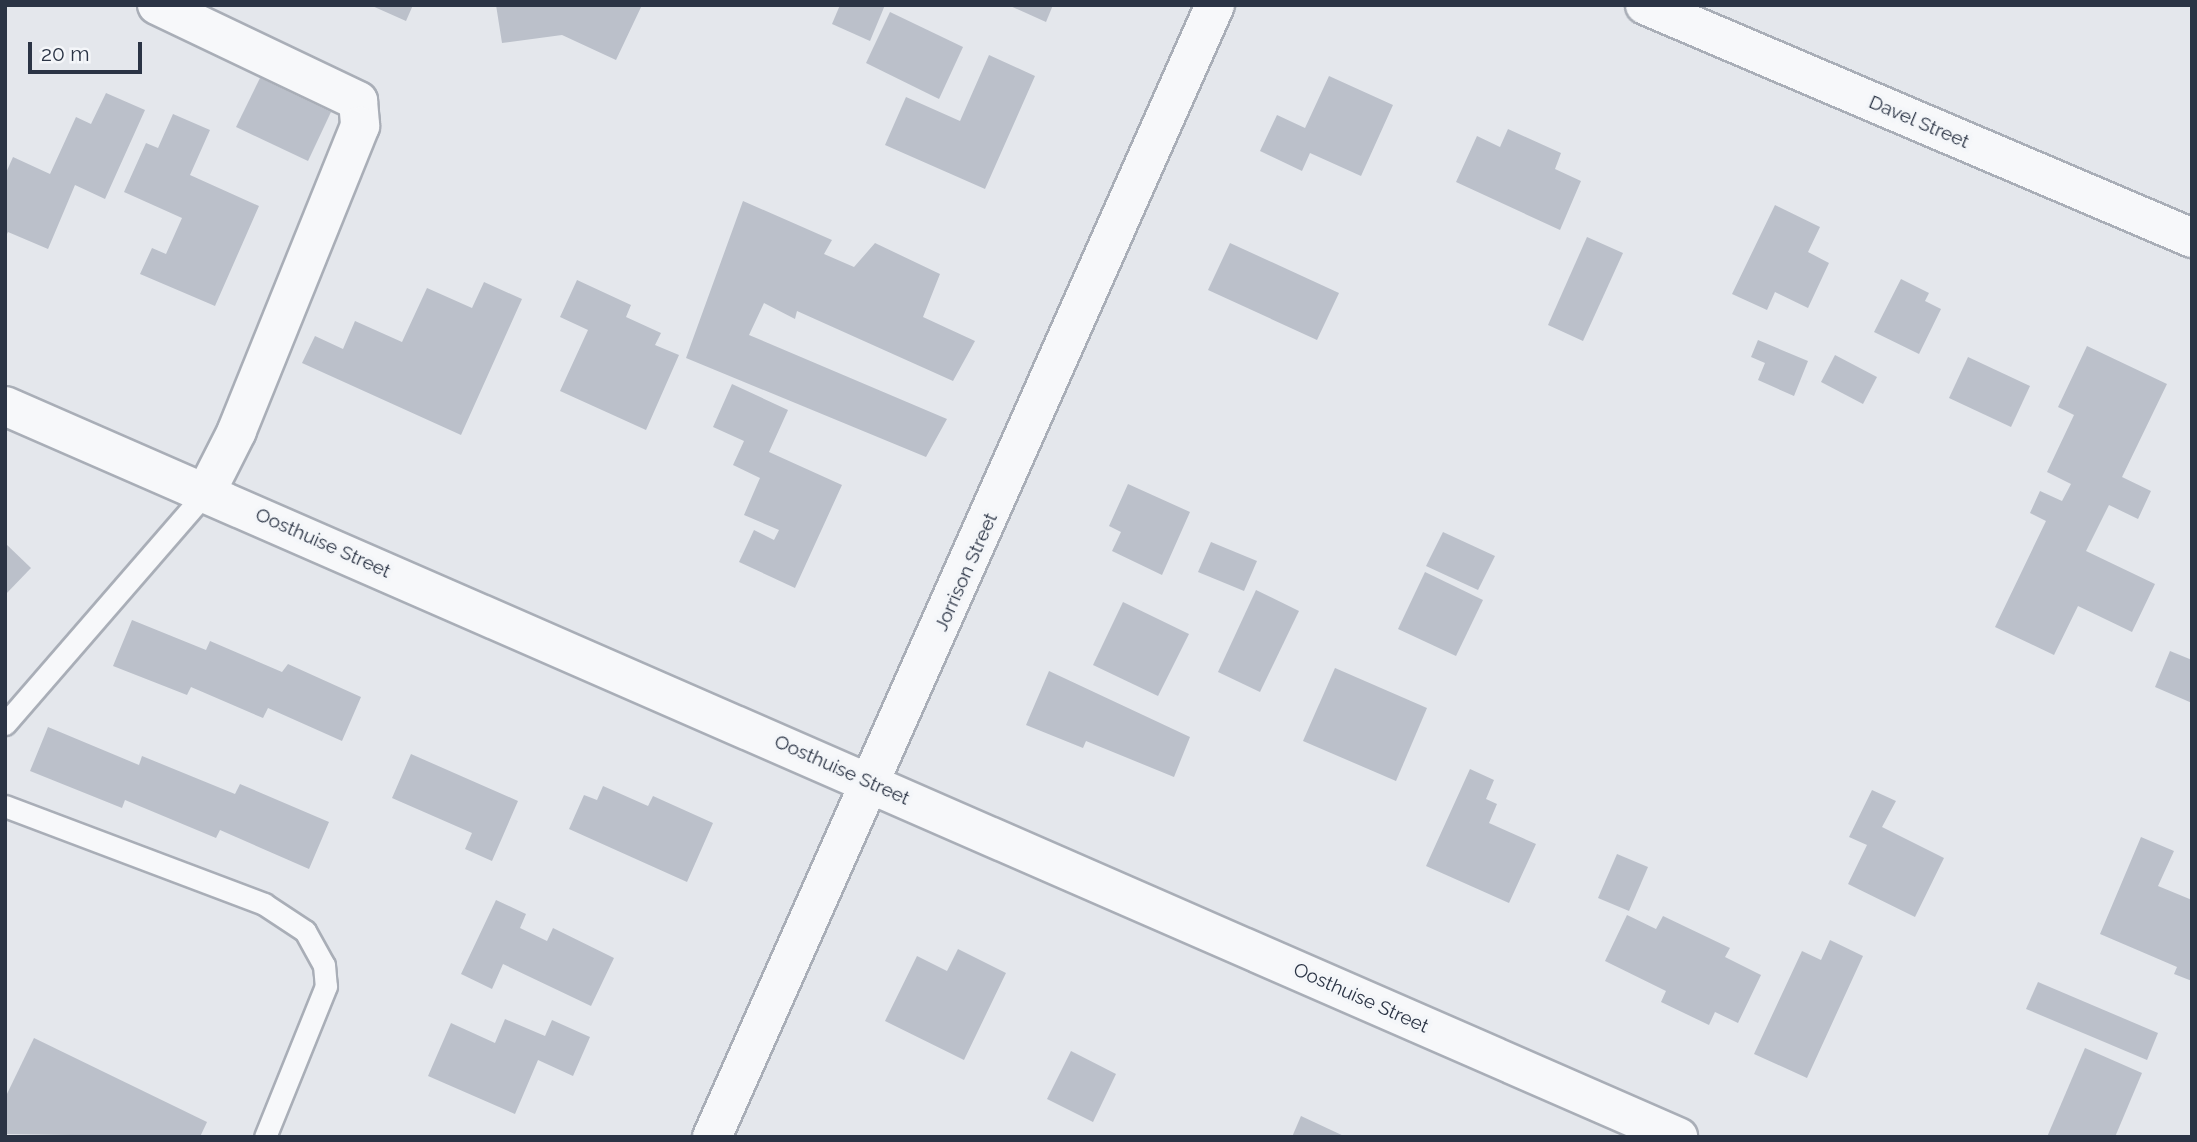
<!DOCTYPE html>
<html>
<head>
<meta charset="utf-8">
<style>
	body { margin:0 }
	#map { position:relative; width:2197px; height:1142px; overflow:hidden; background:#e4e7ec; font-family:Raleway,sans-serif }
	div>[style] { position:absolute }
	[style*='--x'] { left:calc(var(--x)*1px); top:calc(var(--y)*1px); width:calc(var(--w)*1px); rotate:calc(var(--a)*1deg) }
	.building>* { inset:0; background:#bbc0ca }
	.roads { filter:drop-shadow(2px 0 #a9aeb7) drop-shadow(-2px 0 #a9aeb7) drop-shadow(0 2px #a9aeb7) drop-shadow(0 -2px #a9aeb7) }
	.lane>* { height:21px; margin:-10.5px; padding:0 10.5px; transform-origin:10.5px; border-radius:10.5px; background:#f7f8fa }
	.street>* { height:38px; margin:-19px; padding:0 19px; transform-origin:19px; border-radius:19px; background:#f7f8fa }
	span { translate:-50% -50%; white-space:nowrap; text-align:center; line-height:1.15; -webkit-text-stroke:7px #f4f6f9; paint-order:stroke }
	.street-label { font-size:19px; color:#2b3445 }
	.frame { position:absolute; inset:0; border:7px solid #2b3445; pointer-events:none }
	.scale { position:absolute; left:28px; top:42px; width:114px; height:32px; box-sizing:border-box; border:4px solid #2b3445; border-top:0; padding-left:9px; font-size:21px; line-height:24px; white-space:nowrap; color:#2b3445; -webkit-text-stroke:5px #f4f6f9; paint-order:stroke }
</style>
</head>
<body>
<div id="map">
	<div class="building">
		<i style="clip-path:polygon(370px 5px,413px 5px,406px 21px)"></i>
		<i style="clip-path:polygon(496px 5px,642px 5px,616px 60px,562px 35px,502px 43px)"></i>
		<i style="clip-path:polygon(840px 5px,885px 5px,870px 41px,832px 24px)"></i>
		<i style="clip-path:polygon(1008px 5px,1053px 5px,1046px 22px)"></i>
		<i style="clip-path:polygon(890px 12px,963px 47px,939px 99px,866px 63px)"></i>
		<i style="clip-path:polygon(989px 55px,1035px 76px,985px 189px,885px 145px,906px 97px,960px 121px)"></i>
		<i style="clip-path:polygon(1329px 76px,1393px 105px,1361px 176px,1310px 153px,1302px 171px,1260px 151px,1277px 115px,1305px 128px)"></i>
		<i style="clip-path:polygon(260px 78px,331px 112px,308px 161px,236px 127px)"></i>
		<i style="clip-path:polygon(106px 93px,145px 110px,105px 199px,75px 185px,48px 249px,8px 232px,5px 238px,5px 175px,13px 157px,50px 174px,76px 117px,91px 124px)"></i>
		<i style="clip-path:polygon(173px 114px,210px 130px,190px 175px,259px 206px,215px 306px,140px 274px,152px 248px,166px 254px,182px 218px,124px 192px,146px 143px,158px 148px)"></i>
		<i style="clip-path:polygon(1508px 129px,1561px 153px,1555px 169px,1581px 181px,1560px 230px,1456px 182px,1477px 136px,1500px 147px)"></i>
		<i style="clip-path:polygon(743px 201px,832px 240px,824px 254px,854px 267px,875px 243px,940px 274px,923px 317px,975px 341px,953px 381px,797px 311px,795px 319px,764px 303px,749px 335px,947px 419px,926px 457px,686px 358px)"></i>
		<i style="clip-path:polygon(1775px 205px,1820px 227px,1808px 252px,1829px 263px,1808px 308px,1775px 292px,1767px 310px,1732px 294px)"></i>
		<i style="clip-path:polygon(1587px 237px,1623px 253px,1583px 341px,1548px 325px)"></i>
		<i style="clip-path:polygon(1230px 243px,1339px 293px,1317px 340px,1208px 290px)"></i>
		<i style="clip-path:polygon(1901px 279px,1929px 293px,1925px 301px,1941px 309px,1919px 354px,1874px 332px)"></i>
		<i style="clip-path:polygon(577px 280px,631px 305px,626px 317px,661px 333px,655px 345px,679px 355px,646px 430px,560px 391px,588px 330px,560px 317px)"></i>
		<i style="clip-path:polygon(484px 282px,522px 299px,461px 435px,302px 363px,315px 336px,343px 349px,355px 321px,402px 342px,427px 288px,472px 308px)"></i>
		<i style="clip-path:polygon(1758px 340px,1808px 361px,1794px 396px,1758px 380px,1765px 363px,1751px 357px)"></i>
		<i style="clip-path:polygon(2087px 346px,2167px 384px,2122px 477px,2151px 491px,2138px 519px,2109px 505px,2086px 551px,2155px 584px,2132px 632px,2078px 606px,2054px 655px,1995px 627px,2046px 521px,2030px 513px,2040px 491px,2062px 501px,2071px 484px,2047px 472px,2074px 415px,2058px 407px)"></i>
		<i style="clip-path:polygon(1835px 355px,1877px 377px,1863px 404px,1821px 382px)"></i>
		<i style="clip-path:polygon(1968px 357px,2030px 386px,2011px 427px,1949px 398px)"></i>
		<i style="clip-path:polygon(732px 384px,788px 410px,769px 452px,842px 485px,795px 588px,739px 562px,754px 530px,774px 540px,779px 530px,744px 515px,760px 478px,733px 465px,744px 441px,713px 427px)"></i>
		<i style="clip-path:polygon(1128px 484px,1190px 512px,1162px 575px,1112px 551px,1121px 532px,1109px 526px)"></i>
		<i style="clip-path:polygon(1443px 532px,1495px 556px,1478px 590px,1426px 566px)"></i>
		<i style="clip-path:polygon(1211px 542px,1257px 561px,1244px 591px,1198px 572px)"></i>
		<i style="clip-path:polygon(5px 543px,31px 568px,5px 595px)"></i>
		<i style="clip-path:polygon(1425px 572px,1483px 600px,1456px 656px,1398px 629px)"></i>
		<i style="clip-path:polygon(1256px 590px,1299px 611px,1260px 692px,1218px 672px)"></i>
		<i style="clip-path:polygon(1123px 602px,1189px 634px,1158px 696px,1093px 665px)"></i>
		<i style="clip-path:polygon(132px 620px,206px 650px,210px 641px,282px 672px,288px 664px,361px 697px,342px 741px,268px 708px,263px 718px,191px 687px,187px 695px,113px 666px)"></i>
		<i style="clip-path:polygon(2170px 651px,2192px 660px,2192px 703px,2155px 687px)"></i>
		<i style="clip-path:polygon(1335px 668px,1427px 708px,1396px 781px,1303px 741px)"></i>
		<i style="clip-path:polygon(1049px 671px,1190px 737px,1174px 777px,1086px 741px,1083px 748px,1026px 725px)"></i>
		<i style="clip-path:polygon(48px 727px,139px 765px,142px 756px,235px 794px,240px 784px,329px 822px,309px 869px,220px 830px,216px 838px,125px 800px,122px 808px,30px 771px)"></i>
		<i style="clip-path:polygon(411px 754px,518px 801px,492px 861px,465px 849px,472px 833px,392px 798px)"></i>
		<i style="clip-path:polygon(1470px 769px,1494px 780px,1486px 799px,1497px 804px,1489px 823px,1536px 844px,1509px 903px,1426px 866px)"></i>
		<i style="clip-path:polygon(603px 786px,648px 806px,653px 796px,713px 823px,687px 882px,569px 829px,584px 795px,597px 800px)"></i>
		<i style="clip-path:polygon(1872px 790px,1896px 801px,1882px 827px,1944px 858px,1915px 917px,1848px 884px,1867px 845px,1849px 837px)"></i>
		<i style="clip-path:polygon(2141px 837px,2174px 851px,2158px 886px,2192px 900px,2192px 981px,2174px 974px,2177px 967px,2100px 934px)"></i>
		<i style="clip-path:polygon(1617px 854px,1648px 867px,1629px 911px,1598px 898px)"></i>
		<i style="clip-path:polygon(496px 900px,526px 914px,520px 928px,547px 941px,553px 928px,614px 958px,591px 1006px,503px 964px,492px 989px,461px 974px)"></i>
		<i style="clip-path:polygon(1627px 915px,1656px 929px,1663px 916px,1730px 948px,1725px 957px,1761px 975px,1738px 1023px,1715px 1012px,1709px 1025px,1661px 1002px,1666px 991px,1605px 961px)"></i>
		<i style="clip-path:polygon(1830px 940px,1863px 956px,1807px 1078px,1754px 1054px,1802px 951px,1821px 960px)"></i>
		<i style="clip-path:polygon(958px 949px,1006px 973px,964px 1060px,885px 1021px,917px 956px,947px 971px)"></i>
		<i style="clip-path:polygon(2038px 982px,2158px 1033px,2147px 1060px,2026px 1009px)"></i>
		<i style="clip-path:polygon(505px 1019px,545px 1036px,552px 1020px,590px 1037px,573px 1076px,538px 1060px,515px 1114px,428px 1076px,451px 1023px,495px 1043px)"></i>
		<i style="clip-path:polygon(34px 1038px,207px 1122px,200px 1137px,5px 1134px,5px 1098px)"></i>
		<i style="clip-path:polygon(2085px 1048px,2142px 1073px,2115px 1137px,2047px 1137px)"></i>
		<i style="clip-path:polygon(1071px 1051px,1116px 1074px,1093px 1122px,1047px 1099px)"></i>
		<i style="clip-path:polygon(1301px 1116px,1346px 1137px,1292px 1137px)"></i>
	</div>
	<div class="roads">
		<div class="lane">
			<i style="--x:5;--y:724;--w:307;--a:-49.1"></i>
			<i style="--x:5;--y:806;--w:277;--a:20.7"></i>
			<i style="--x:264;--y:904;--w:49;--a:33.4"></i>
			<i style="--x:305;--y:931;--w:39;--a:61"></i>
			<i style="--x:324;--y:965;--w:21;--a:85"></i>
			<i style="--x:326;--y:986;--w:163;--a:112"></i>
		</div>
		<div class="street">
			<i style="--x:157;--y:5;--w:223;--a:25.5"></i>
			<i style="--x:358;--y:101;--w:25;--a:85"></i>
			<i style="--x:360;--y:126;--w:329;--a:112"></i>
			<i style="--x:237;--y:431;--w:68;--a:116.9"></i>
			<i style="--x:1645;--y:5;--w:595;--a:23.07"></i>
			<i style="--x:5;--y:406;--w:1826;--a:23.6"></i>
			<i style="--x:712;--y:1137;--w:1239;--a:-66.04"></i>
		</div>
	</div>
	<div class="street-label">
		<span style="left:1919px;top:122px;rotate:23deg">Davel Street</span>
		<span style="left:323px;top:543px;rotate:24deg">Oosthuise Street</span>
		<span style="left:966px;top:572px;rotate:-66deg">Jorrison Street</span>
		<span style="left:842px;top:770px;rotate:24deg">Oosthuise Street</span>
		<span style="left:1361px;top:998px;rotate:24deg">Oosthuise Street</span>
	</div>
	<div class="frame"></div>
	<div class="scale">20 m</div>
</div>
</body>
</html>
